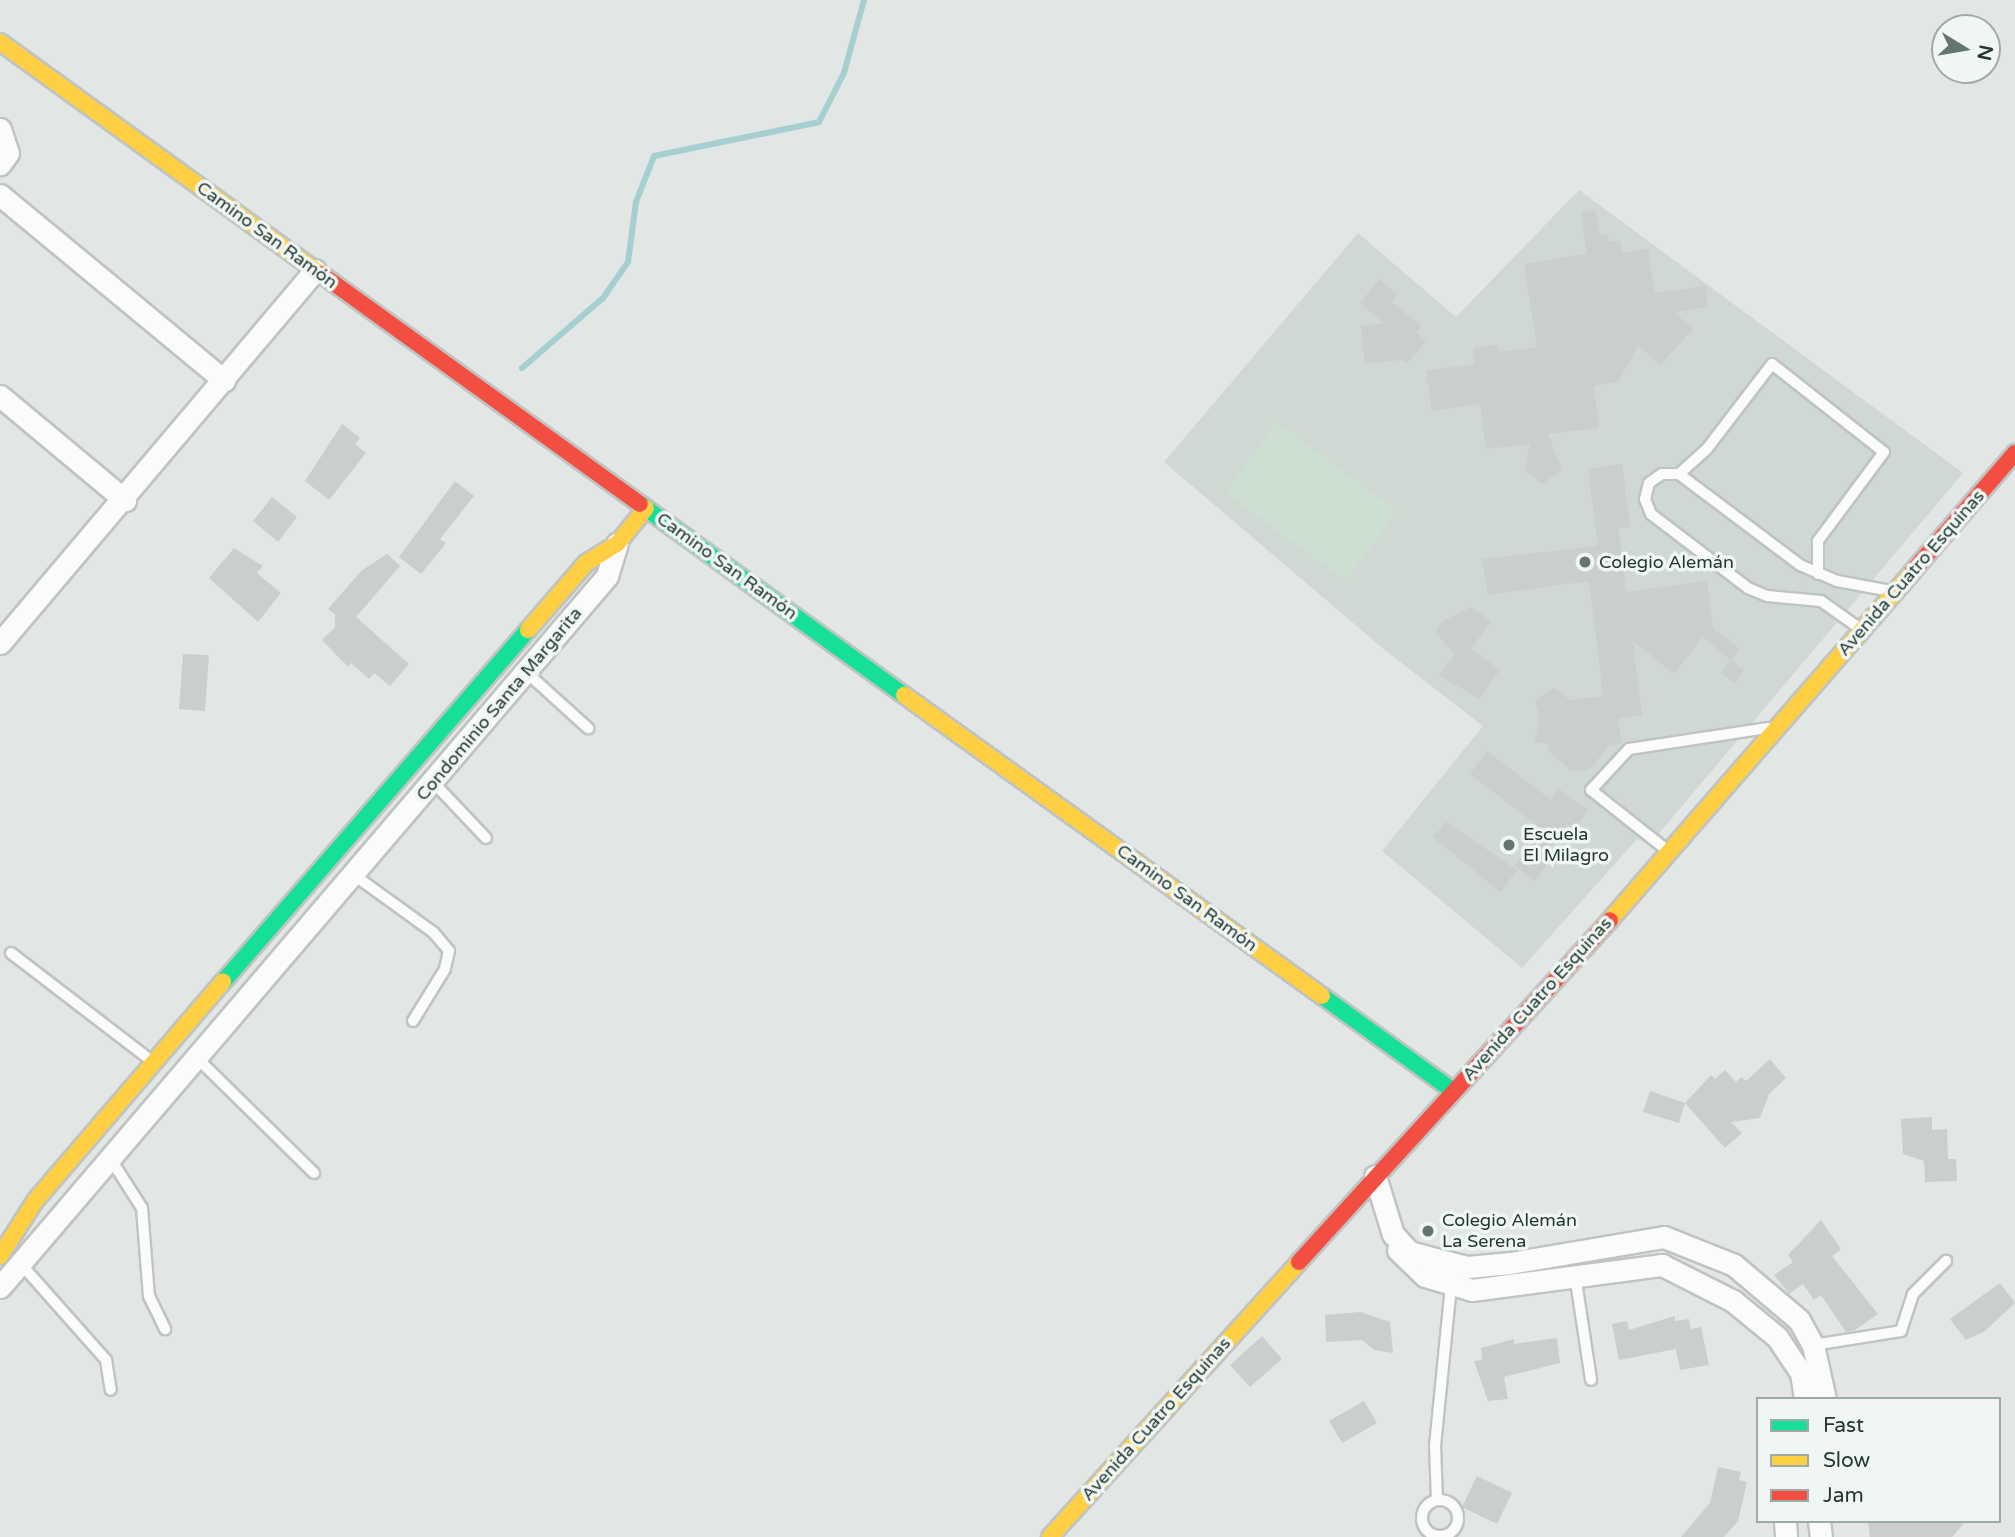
<!DOCTYPE html>
<html>
<head>
<meta charset="utf-8">
<style>
	body { margin:0 }
	#map { position:relative; width:2015px; height:1537px; overflow:hidden; background:#e2e7e5; font-family:"Varela Round",sans-serif }
	div>[style] { position:absolute }
	[style*='--x'] { left:calc(var(--x)*1px); top:calc(var(--y)*1px); width:calc(var(--w)*1px); rotate:calc(var(--a)*1deg) }
	.built>* { inset:0; background:#d0d8d4 }
	.green>* { inset:0; background:#ccdfd1 }
	.stream>* { height:6px; margin:-3px; padding:0 3px; transform-origin:3px; border-radius:3px; background:#a6cfd2 }
	.building>* { inset:0; background:#cacecc }
	.roads { filter:drop-shadow(2px 0 #bfc4c2) drop-shadow(-2px 0 #bfc4c2) drop-shadow(0 2px #bfc4c2) drop-shadow(0 -2px #bfc4c2) }
	.lane>* { height:10px; margin:-5px; padding:0 5px; transform-origin:5px; border-radius:5px; background:#fbfbfb }
	.lane>.ring { margin:-5px; padding:0; box-sizing:content-box; background:none; border:10px solid #fbfbfb; border-radius:50% }
	.street>* { height:21px; margin:-10.5px; padding:0 10.5px; transform-origin:10.5px; border-radius:10.5px; background:#fbfbfb }
	.fast>* { height:16px; margin:-8px; padding:0 8px; transform-origin:8px; border-radius:8px; background:#16e098 }
	.slow>* { height:16px; margin:-8px; padding:0 8px; transform-origin:8px; border-radius:8px; background:#ffcf43 }
	.jam>* { height:16px; margin:-8px; padding:0 8px; transform-origin:8px; border-radius:8px; background:#f24e42 }
	.dots>* { width:19px; height:19px; translate:-50% -50%; box-sizing:border-box; border:4px solid #f0f6f3; border-radius:50% }
	span { translate:-50% -50%; white-space:nowrap; text-align:center; line-height:1.15; -webkit-text-stroke:7px #f0f6f3; paint-order:stroke }
	.street-label { font-size:18px; color:#223831 }
	.poi-label { font-size:18px; color:#223831 }
	.left { translate:0 -50%; text-align:left }
	.legend { position:absolute; left:1756px; top:1397px; width:245px; height:126px; box-sizing:border-box; background:#f0f6f3; border:2px solid #9eaaa5; margin:0; padding:9px 12px; list-style:none; font-size:21px; color:#223831 }
	.legend li { display:flex; align-items:center; gap:14px; height:35px }
	.legend b { width:35px; border:2px solid #9eaaa5 }
	.north { position:absolute; left:1931px; top:14px; width:70px; height:70px; box-sizing:border-box; background:#f0f6f3; border:2px solid #9eaaa5; border-radius:50%; rotate:101deg; font-size:19px; font-weight:700; line-height:28px; text-align:center; color:#223831 }
	.north::after { content:''; display:block; margin:auto; width:24px; height:32px; background:#657570; clip-path:polygon(50% 0,100% 100%,50% 72%,0 100%) }
</style>
</head>
<body>
<div id="map">
	<div class="built">
		<i style="clip-path:polygon(1579px 190px,1963px 473px,1650px 844px,1637px 839px,1522px 968px,1382px 851px,1483px 726px,1386px 651px,1164px 462px,1358px 233px,1456px 317px)"></i>
	</div>
	<div class="green">
		<i style="clip-path:polygon(1277px 422px,1397px 511px,1345px 581px,1225px 492px)"></i>
	</div>
	<div class="stream">
		<i style="--x:522;--y:368;--w:107;--a:-40.8"></i>
		<i style="--x:603;--y:298;--w:44;--a:-55.2"></i>
		<i style="--x:628;--y:262;--w:61;--a:-82.4"></i>
		<i style="--x:636;--y:202;--w:49;--a:-68.6"></i>
		<i style="--x:654;--y:156;--w:168;--a:-11.6"></i>
		<i style="--x:819;--y:122;--w:55;--a:-63"></i>
		<i style="--x:844;--y:73;--w:76;--a:-74.7"></i>
	</div>
	<div class="building">
		<i style="clip-path:polygon(1596px 210px,1599px 235px,1607px 234px,1609px 242px,1620px 241px,1622px 253px,1648px 249px,1655px 293px,1706px 286px,1708px 307px,1674px 312px,1693px 329px,1660px 365px,1638px 345px,1619px 381px,1594px 386px,1599px 428px,1548px 434px,1562px 470px,1542px 484px,1525px 470px,1530px 444px,1486px 449px,1480px 404px,1432px 411px,1426px 371px,1475px 364px,1473px 348px,1498px 345px,1498px 352px,1537px 347px,1524px 264px,1587px 254px,1581px 213px)"></i>
		<i style="clip-path:polygon(1379px 279px,1397px 295px,1392px 302px,1422px 326px,1416px 333px,1426px 341px,1407px 364px,1401px 360px,1365px 364px,1361px 326px,1384px 323px,1360px 303px)"></i>
		<i style="clip-path:polygon(342px 424px,360px 438px,355px 444px,366px 453px,329px 500px,305px 481px)"></i>
		<i style="clip-path:polygon(1622px 464px,1630px 527px,1619px 528px,1626px 592px,1707px 581px,1713px 628px,1740px 649px,1731px 660px,1703px 637px,1674px 674px,1633px 641px,1642px 715px,1618px 718px,1622px 744px,1610px 745px,1589px 770px,1571px 771px,1549px 751px,1547px 743px,1534px 743px,1540px 719px,1535px 700px,1554px 688px,1570px 700px,1603px 696px,1589px 581px,1488px 595px,1482px 559px,1598px 546px,1588px 469px)"></i>
		<i style="clip-path:polygon(455px 481px,474px 496px,440px 539px,446px 543px,421px 574px,399px 557px)"></i>
		<i style="clip-path:polygon(272px 497px,297px 517px,278px 542px,253px 521px)"></i>
		<i style="clip-path:polygon(234px 548px,263px 566px,257px 573px,281px 593px,258px 622px,209px 578px)"></i>
		<i style="clip-path:polygon(387px 554px,400px 566px,356px 617px,409px 664px,390px 686px,374px 673px,369px 679px,351px 663px,348px 667px,322px 640px,335px 627px,335px 614px,328px 609px,361px 571px)"></i>
		<i style="clip-path:polygon(1471px 607px,1491px 621px,1471px 649px,1500px 670px,1479px 699px,1439px 675px,1455px 654px,1435px 632px,1443px 621px)"></i>
		<i style="clip-path:polygon(183px 654px,209px 655px,205px 711px,179px 709px)"></i>
		<i style="clip-path:polygon(1731px 660px,1744px 670px,1734px 683px,1721px 673px)"></i>
		<i style="clip-path:polygon(1487px 751px,1551px 800px,1559px 789px,1588px 810px,1573px 830px,1567px 825px,1546px 851px,1553px 857px,1534px 881px,1515px 865px,1543px 830px,1470px 774px)"></i>
		<i style="clip-path:polygon(1446px 822px,1517px 870px,1500px 892px,1433px 837px)"></i>
		<i style="clip-path:polygon(1770px 1059px,1786px 1078px,1769px 1094px,1760px 1118px,1731px 1122px,1742px 1133px,1725px 1148px,1685px 1103px,1679px 1123px,1643px 1112px,1650px 1091px,1685px 1103px,1711px 1075px,1715px 1079px,1725px 1070px,1736px 1082px,1741px 1077px,1746px 1081px)"></i>
		<i style="clip-path:polygon(1932px 1117px,1932px 1130px,1947px 1129px,1948px 1159px,1956px 1159px,1957px 1181px,1925px 1182px,1924px 1161px,1903px 1154px,1901px 1119px)"></i>
		<i style="clip-path:polygon(1821px 1220px,1841px 1249px,1832px 1256px,1878px 1314px,1855px 1330px,1846px 1332px,1821px 1295px,1814px 1300px,1803px 1284px,1789px 1294px,1774px 1275px,1793px 1262px,1788px 1255px)"></i>
		<i style="clip-path:polygon(2000px 1283px,2015px 1303px,1985px 1331px,1966px 1340px,1950px 1319px)"></i>
		<i style="clip-path:polygon(1360px 1312px,1390px 1322px,1393px 1353px,1374px 1350px,1362px 1340px,1326px 1342px,1325px 1315px)"></i>
		<i style="clip-path:polygon(1675px 1316px,1675px 1321px,1689px 1319px,1691px 1329px,1701px 1327px,1709px 1365px,1680px 1370px,1676px 1349px,1619px 1360px,1612px 1324px,1627px 1321px,1629px 1330px)"></i>
		<i style="clip-path:polygon(1262px 1336px,1282px 1359px,1250px 1387px,1230px 1365px)"></i>
		<i style="clip-path:polygon(1557px 1338px,1560px 1363px,1504px 1377px,1508px 1399px,1488px 1401px,1474px 1361px,1482px 1360px,1481px 1348px,1514px 1339px,1514px 1344px)"></i>
		<i style="clip-path:polygon(1364px 1401px,1377px 1423px,1342px 1443px,1329px 1421px)"></i>
		<i style="clip-path:polygon(1718px 1467px,1741px 1472px,1739px 1480px,1747px 1482px,1738px 1521px,1724px 1537px,1681px 1537px,1710px 1503px)"></i>
		<i style="clip-path:polygon(1477px 1476px,1512px 1493px,1497px 1524px,1462px 1507px)"></i>
		<i style="clip-path:polygon(1868px 1521px,1966px 1521px,1952px 1537px,1870px 1537px)"></i>
	</div>
	<div class="roads">
		<div class="lane">
			<i style="--x:1679;--y:474;--w:36;--a:-42"></i>
			<i style="--x:1706;--y:450;--w:108;--a:-52.5"></i>
			<i style="--x:1772;--y:364;--w:142;--a:38.2"></i>
			<i style="--x:1884;--y:452;--w:111;--a:126.6"></i>
			<i style="--x:1818;--y:541;--w:33;--a:90"></i>
			<i style="--x:1862;--y:630;--w:50;--a:-144.7"></i>
			<i style="--x:1821;--y:601;--w:54;--a:-174.7"></i>
			<i style="--x:1767;--y:596;--w:21;--a:-157"></i>
			<i style="--x:1748;--y:588;--w:122;--a:-142.7"></i>
			<i style="--x:1651;--y:514;--w:16;--a:-112"></i>
			<i style="--x:1645;--y:499;--w:16;--a:-76"></i>
			<i style="--x:1649;--y:483;--w:16;--a:-35"></i>
			<i style="--x:1662;--y:474;--w:17;--a:0"></i>
			<i style="--x:1679;--y:474;--w:151;--a:36.9"></i>
			<i style="--x:1800;--y:565;--w:40;--a:23.4"></i>
			<i style="--x:1837;--y:581;--w:55;--a:10.5"></i>
			<i style="--x:526;--y:672;--w:84;--a:42.1"></i>
			<i style="--x:433;--y:782;--w:77;--a:46.6"></i>
			<i style="--x:1668;--y:851;--w:98;--a:-141.6"></i>
			<i style="--x:1591;--y:790;--w:56;--a:-47.2"></i>
			<i style="--x:1629;--y:749;--w:141;--a:-8.6"></i>
			<i style="--x:354;--y:875;--w:99;--a:35.9"></i>
			<i style="--x:434;--y:933;--w:23;--a:50"></i>
			<i style="--x:449;--y:951;--w:18;--a:103"></i>
			<i style="--x:445;--y:969;--w:61;--a:121.6"></i>
			<i style="--x:11;--y:953;--w:178;--a:37.5"></i>
			<i style="--x:197;--y:1058;--w:164;--a:44.5"></i>
			<i style="--x:110;--y:1158;--w:59;--a:57.4"></i>
			<i style="--x:142;--y:1208;--w:88;--a:85.5"></i>
			<i style="--x:149;--y:1296;--w:37;--a:64"></i>
			<i style="--x:20;--y:1263;--w:130;--a:48.4"></i>
			<i style="--x:106;--y:1360;--w:30;--a:81"></i>
			<i style="--x:1575;--y:1275;--w:106;--a:81.3"></i>
			<i style="--x:1813;--y:1345;--w:89;--a:-9"></i>
			<i style="--x:1901;--y:1331;--w:39;--a:-72"></i>
			<i style="--x:1913;--y:1294;--w:47;--a:-45"></i>
			<i class="ring" style="left:1422px;top:1500px;width:26px;height:26px"></i>
			<i style="--x:1437;--y:1500;--w:54;--a:-92.1"></i>
			<i style="--x:1435;--y:1446;--w:161;--a:-84.3"></i>
		</div>
		<div class="street">
			<i style="--x:0;--y:129;--w:25;--a:72"></i>
			<i style="--x:8;--y:153;--w:14;--a:126"></i>
			<i style="--x:0;--y:195;--w:291;--a:39.6"></i>
			<i style="--x:0;--y:396;--w:163;--a:39.8"></i>
			<i style="--x:0;--y:643;--w:488;--a:-49.8"></i>
			<i style="--x:1375;--y:1176;--w:61;--a:72.8"></i>
			<i style="--x:1393;--y:1234;--w:24;--a:48"></i>
			<i style="--x:1409;--y:1252;--w:27;--a:15"></i>
			<i style="--x:1435;--y:1259;--w:34;--a:14"></i>
			<i style="--x:1468;--y:1267;--w:42;--a:-5.4"></i>
			<i style="--x:1510;--y:1263;--w:156;--a:-9.6"></i>
			<i style="--x:1664;--y:1237;--w:75;--a:21.8"></i>
			<i style="--x:1734;--y:1265;--w:85;--a:40.2"></i>
			<i style="--x:1799;--y:1320;--w:29;--a:61"></i>
			<i style="--x:1813;--y:1345;--w:55;--a:77.5"></i>
			<i style="--x:1398;--y:1250;--w:37;--a:44"></i>
			<i style="--x:1425;--y:1276;--w:49;--a:16.6"></i>
			<i style="--x:1472;--y:1290;--w:192;--a:-7.5"></i>
			<i style="--x:1662;--y:1265;--w:80;--a:26.9"></i>
			<i style="--x:1733;--y:1301;--w:57;--a:39.3"></i>
			<i style="--x:1777;--y:1337;--w:43;--a:56.3"></i>
			<i style="--x:1801;--y:1373;--w:26;--a:81"></i>
			<i style="--x:0;--y:1287;--w:935;--a:-49.51"></i>
			<i style="--x:607;--y:576;--w:34;--a:-73"></i>
			<i style="--x:1785;--y:1521;--w:16;--a:86"></i>
			<i style="--x:1819;--y:1521;--w:16;--a:83"></i>
		</div>
		<div class="fast">
			<i style="--x:640;--y:504;--w:326;--a:35.9"></i>
			<i style="--x:223;--y:982;--w:466;--a:-49.1"></i>
			<i style="--x:1322;--y:996;--w:162;--a:35.9"></i>
		</div>
		<div class="slow">
			<i style="--x:0;--y:42;--w:396;--a:35.9"></i>
			<i style="--x:528;--y:630;--w:89;--a:-49.1"></i>
			<i style="--x:586;--y:563;--w:36;--a:-32"></i>
			<i style="--x:617;--y:544;--w:46;--a:-51.1"></i>
			<i style="--x:904;--y:695;--w:515;--a:35.76"></i>
			<i style="--x:1610;--y:920;--w:462;--a:-49"></i>
			<i style="--x:0;--y:1256;--w:65;--a:-57.5"></i>
			<i style="--x:35;--y:1201;--w:289;--a:-49.4"></i>
			<i style="--x:1050;--y:1537;--w:371;--a:-47.8"></i>
		</div>
		<div class="jam">
			<i style="--x:321;--y:274;--w:393;--a:35.8"></i>
			<i style="--x:1913;--y:571;--w:156;--a:-49.2"></i>
			<i style="--x:1299;--y:1262;--w:462;--a:-47.7"></i>
		</div>
	</div>
	<div class="dots">
		<i style="left:1585px;top:562px;background:#657570"></i>
		<i style="left:1509px;top:845px;background:#657570"></i>
		<i style="left:1428px;top:1231px;background:#657570"></i>
	</div>
	<div class="street-label">
		<span style="left:267px;top:235px;rotate:36deg">Camino San Ramón</span>
		<span style="left:727px;top:566px;rotate:36deg">Camino San Ramón</span>
		<span style="left:1911px;top:573px;rotate:-49deg">Avenida Cuatro Esquinas</span>
		<span style="left:499px;top:704px;rotate:-50deg">Condominio Santa Margarita</span>
		<span style="left:1187px;top:898px;rotate:36deg">Camino San Ramón</span>
		<span style="left:1537px;top:999px;rotate:-48deg">Avenida Cuatro Esquinas</span>
		<span style="left:1156px;top:1419px;rotate:-48deg">Avenida Cuatro Esquinas</span>
	</div>
	<div class="poi-label">
		<span class="left" style="left:1599px;top:562px">Colegio Alemán</span>
		<span class="left" style="left:1523px;top:845px">Escuela<br>El Milagro</span>
		<span class="left" style="left:1442px;top:1231px">Colegio Alemán<br>La Serena</span>
	</div>
	<ul class="legend">
	<li><b style="height:9px;background:#16e098"></b>Fast</li>
	<li><b style="height:9px;background:#ffcf43"></b>Slow</li>
	<li><b style="height:9px;background:#f24e42"></b>Jam</li>
	</ul>
	<div class="north">N</div>
</div>
</body>
</html>
